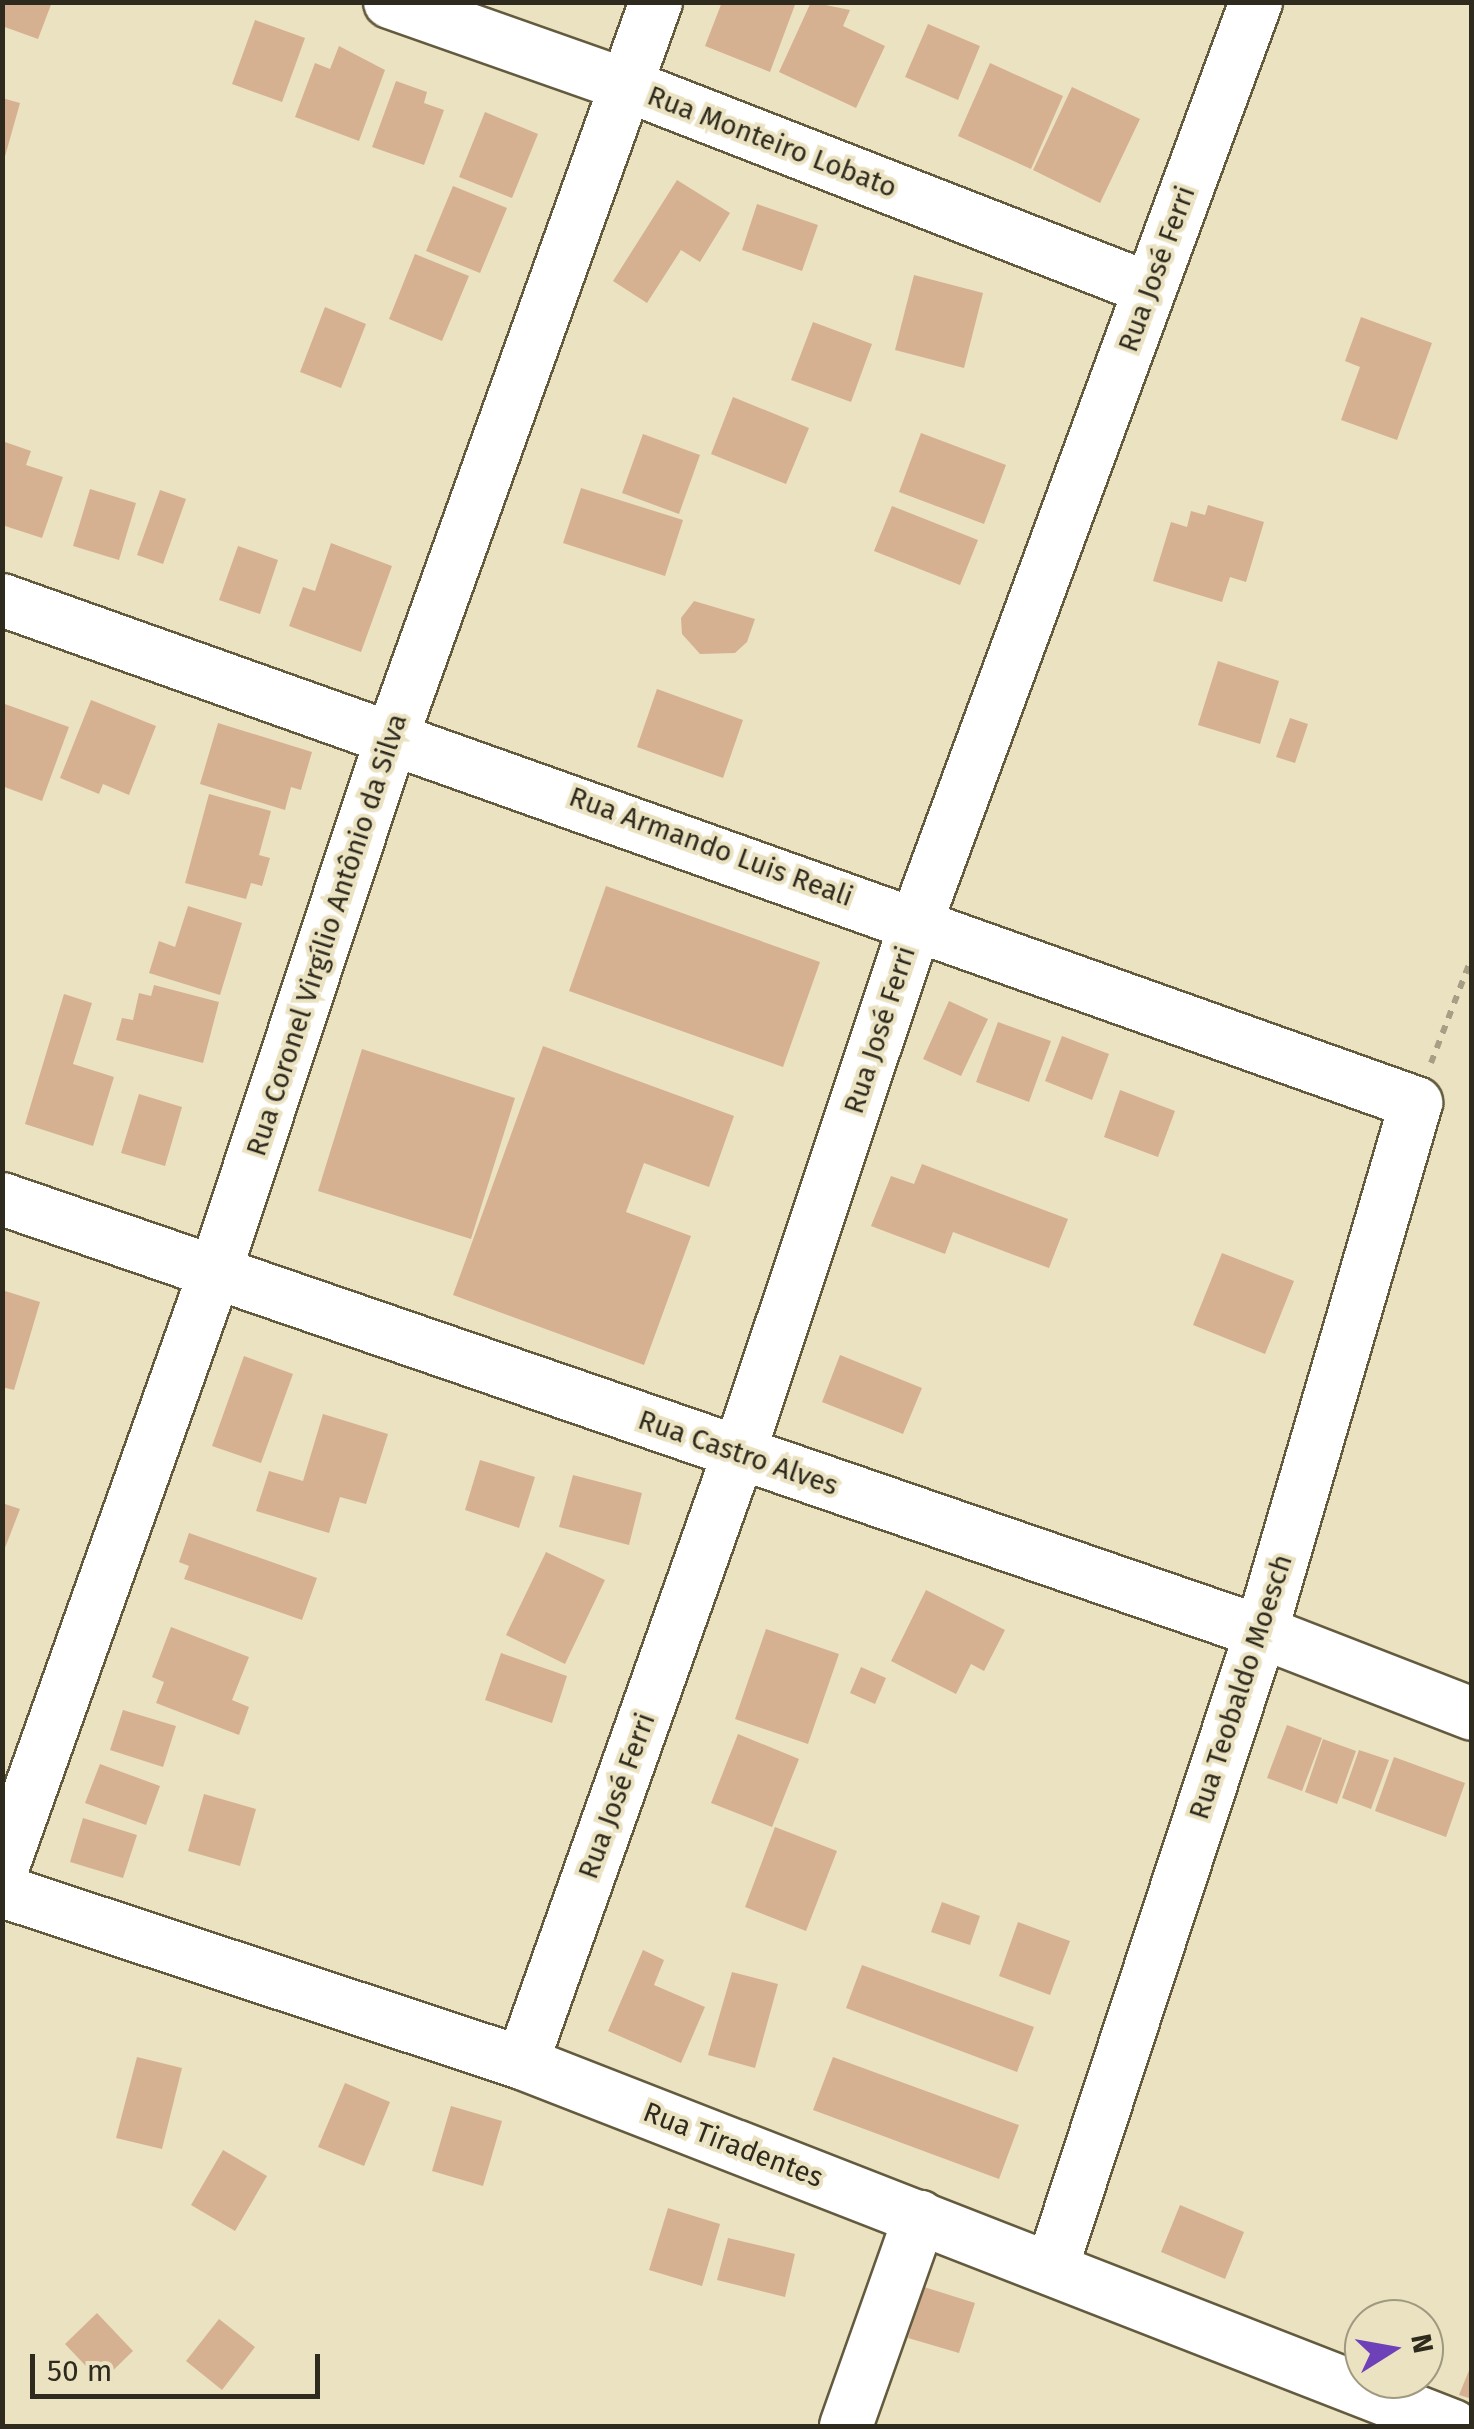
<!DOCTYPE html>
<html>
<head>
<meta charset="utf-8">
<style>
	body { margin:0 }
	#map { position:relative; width:1474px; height:2429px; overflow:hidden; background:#ebe2c1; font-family:"Fira Sans",sans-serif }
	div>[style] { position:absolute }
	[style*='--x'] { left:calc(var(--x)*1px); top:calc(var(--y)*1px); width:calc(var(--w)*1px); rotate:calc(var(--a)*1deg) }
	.building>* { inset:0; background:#d6b191 }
	.path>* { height:6px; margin-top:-3px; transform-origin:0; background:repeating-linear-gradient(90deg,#a69f85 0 8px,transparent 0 16px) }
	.roads { filter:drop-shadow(2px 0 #645b3f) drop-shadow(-2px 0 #645b3f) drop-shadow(0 2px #645b3f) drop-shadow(0 -2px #645b3f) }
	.minor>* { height:52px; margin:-26px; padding:0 26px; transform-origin:26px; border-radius:26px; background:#fff }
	span { translate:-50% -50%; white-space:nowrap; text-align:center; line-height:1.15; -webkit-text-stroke:8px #ebe2c1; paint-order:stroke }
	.street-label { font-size:28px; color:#2e2b1e }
	.frame { position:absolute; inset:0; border:5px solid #2e2b1e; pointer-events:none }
	.north { position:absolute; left:1344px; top:2299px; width:100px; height:100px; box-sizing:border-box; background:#ebe2c1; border:2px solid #9f9980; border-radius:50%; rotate:79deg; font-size:28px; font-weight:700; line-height:40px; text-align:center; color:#2e2b1e }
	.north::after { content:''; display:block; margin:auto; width:35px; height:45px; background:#6f41b9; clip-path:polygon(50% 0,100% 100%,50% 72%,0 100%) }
	.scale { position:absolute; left:30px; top:2354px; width:290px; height:45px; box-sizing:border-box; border:5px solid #2e2b1e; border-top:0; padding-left:12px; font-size:30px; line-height:35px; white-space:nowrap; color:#2e2b1e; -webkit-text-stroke:8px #ebe2c1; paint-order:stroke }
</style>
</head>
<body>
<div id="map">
	<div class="building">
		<i style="clip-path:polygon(2px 2px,52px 2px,38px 39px,2px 26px)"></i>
		<i style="clip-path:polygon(722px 2px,796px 2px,770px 72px,705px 46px)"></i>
		<i style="clip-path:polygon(811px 2px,850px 10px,843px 26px,885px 46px,856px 108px,779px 72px)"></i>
		<i style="clip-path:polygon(255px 20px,305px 38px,282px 102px,232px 84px)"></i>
		<i style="clip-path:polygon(928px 24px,980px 46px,958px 100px,905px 77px)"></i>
		<i style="clip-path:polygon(339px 46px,385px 70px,359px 141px,295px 117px,315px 63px,330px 69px)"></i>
		<i style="clip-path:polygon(990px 63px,1063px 96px,1031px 169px,958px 136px)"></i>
		<i style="clip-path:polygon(396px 81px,427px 92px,424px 103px,444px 110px,424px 165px,372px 147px)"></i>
		<i style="clip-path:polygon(1072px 87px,1140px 119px,1100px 203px,1033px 170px)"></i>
		<i style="clip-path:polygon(2px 98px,20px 103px,4px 160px,2px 160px)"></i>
		<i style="clip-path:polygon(485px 112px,538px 134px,512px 198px,459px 177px)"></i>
		<i style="clip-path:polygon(677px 180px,730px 213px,700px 262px,681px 250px,647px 303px,613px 281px)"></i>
		<i style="clip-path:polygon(453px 186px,507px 208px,480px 273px,426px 251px)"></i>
		<i style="clip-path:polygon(757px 204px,818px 225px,802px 271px,742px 250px)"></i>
		<i style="clip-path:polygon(415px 254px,469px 276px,442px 341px,389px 319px)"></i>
		<i style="clip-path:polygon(914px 275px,983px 293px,964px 368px,895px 350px)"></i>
		<i style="clip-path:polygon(325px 307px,366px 324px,341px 388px,300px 372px)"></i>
		<i style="clip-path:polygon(1361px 317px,1432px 343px,1397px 440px,1341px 420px,1360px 367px,1345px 361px)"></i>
		<i style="clip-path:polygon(813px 322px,872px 344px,851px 402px,791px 380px)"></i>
		<i style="clip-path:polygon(733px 397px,809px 428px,786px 484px,711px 454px)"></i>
		<i style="clip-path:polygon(921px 433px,1006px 465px,984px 524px,899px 492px)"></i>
		<i style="clip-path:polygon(643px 434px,700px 455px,679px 514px,622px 493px)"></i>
		<i style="clip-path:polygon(2px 441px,31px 451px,26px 465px,63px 477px,42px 538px,2px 525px)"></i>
		<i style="clip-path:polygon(581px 488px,683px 520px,665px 576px,563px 543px)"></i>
		<i style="clip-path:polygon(90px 489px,136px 503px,119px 560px,73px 546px)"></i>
		<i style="clip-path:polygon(160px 490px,186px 499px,163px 564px,137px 555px)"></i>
		<i style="clip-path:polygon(1208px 505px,1264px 522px,1246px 582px,1230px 577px,1222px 602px,1153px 581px,1171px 522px,1187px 527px,1191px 511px,1205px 515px)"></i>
		<i style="clip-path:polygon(892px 506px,978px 540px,960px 585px,874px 551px)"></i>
		<i style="clip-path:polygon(331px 543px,392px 566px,361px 652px,289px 626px,303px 587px,315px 591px)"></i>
		<i style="clip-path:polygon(238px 546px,278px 560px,260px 614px,219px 600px)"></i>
		<i style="clip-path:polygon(694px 601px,755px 619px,747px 642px,735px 653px,700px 654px,682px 634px,681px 618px)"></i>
		<i style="clip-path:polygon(1218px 661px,1279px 681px,1260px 744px,1198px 725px)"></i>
		<i style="clip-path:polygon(657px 689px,743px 720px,723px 778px,637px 747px)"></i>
		<i style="clip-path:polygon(91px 700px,156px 726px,129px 795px,103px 784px,99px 794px,60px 778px)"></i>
		<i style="clip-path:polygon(2px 703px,69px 727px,42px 801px,2px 786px)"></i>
		<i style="clip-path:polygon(1290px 718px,1308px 724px,1295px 763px,1276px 757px)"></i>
		<i style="clip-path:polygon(218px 723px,312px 752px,301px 790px,291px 787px,285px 810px,200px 784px)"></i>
		<i style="clip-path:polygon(209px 794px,271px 811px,259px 855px,270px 858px,262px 886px,251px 883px,246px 899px,185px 883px)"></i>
		<i style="clip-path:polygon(606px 886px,820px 962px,783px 1067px,569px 991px)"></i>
		<i style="clip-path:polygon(188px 906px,242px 923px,220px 995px,149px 973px,159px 941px,175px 947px)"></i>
		<i style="clip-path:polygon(154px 985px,219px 1002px,203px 1063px,116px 1040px,122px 1018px,133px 1020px,139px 993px,151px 996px)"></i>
		<i style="clip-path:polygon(64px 994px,92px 1003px,73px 1064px,114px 1077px,93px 1146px,25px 1124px)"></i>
		<i style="clip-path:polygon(949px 1001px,988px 1019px,961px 1076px,923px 1059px)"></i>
		<i style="clip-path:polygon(998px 1022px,1051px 1041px,1029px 1102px,976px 1082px)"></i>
		<i style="clip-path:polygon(1062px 1036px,1109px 1054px,1092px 1100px,1045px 1081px)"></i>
		<i style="clip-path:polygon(543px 1046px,734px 1116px,709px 1187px,644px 1163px,626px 1212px,691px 1236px,644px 1365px,453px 1295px)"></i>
		<i style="clip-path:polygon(362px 1049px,515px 1098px,471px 1239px,318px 1191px)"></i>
		<i style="clip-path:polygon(1120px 1090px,1175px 1111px,1158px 1157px,1104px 1137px)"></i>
		<i style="clip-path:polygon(139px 1094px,182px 1107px,165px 1166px,121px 1153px)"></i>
		<i style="clip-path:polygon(922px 1164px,1068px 1219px,1049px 1268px,953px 1232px,945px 1254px,871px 1226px,891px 1176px,914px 1184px)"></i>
		<i style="clip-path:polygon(1222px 1253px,1294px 1281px,1265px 1354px,1193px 1325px)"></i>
		<i style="clip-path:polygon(2px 1290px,40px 1302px,14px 1390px,2px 1387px)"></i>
		<i style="clip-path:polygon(840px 1355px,922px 1388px,903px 1434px,822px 1402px)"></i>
		<i style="clip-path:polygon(244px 1356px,293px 1374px,261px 1463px,212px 1446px)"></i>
		<i style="clip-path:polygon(323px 1414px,388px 1434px,366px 1504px,340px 1497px,329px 1533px,256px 1511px,269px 1471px,303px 1481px)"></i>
		<i style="clip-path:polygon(480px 1460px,535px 1477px,519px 1528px,465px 1510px)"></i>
		<i style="clip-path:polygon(573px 1475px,642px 1493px,629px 1545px,559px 1527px)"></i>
		<i style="clip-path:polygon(2px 1503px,20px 1509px,3px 1553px,2px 1553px)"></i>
		<i style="clip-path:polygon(189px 1533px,317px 1578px,302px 1620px,184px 1579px,189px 1566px,179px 1562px)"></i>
		<i style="clip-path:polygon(546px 1552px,605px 1580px,565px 1664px,506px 1635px)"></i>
		<i style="clip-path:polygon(926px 1590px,1005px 1630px,984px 1671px,971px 1664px,956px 1694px,891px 1661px)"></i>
		<i style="clip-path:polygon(171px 1627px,249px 1657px,232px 1700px,249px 1707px,239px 1735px,156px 1703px,164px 1682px,152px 1677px)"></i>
		<i style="clip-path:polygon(766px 1629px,839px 1654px,808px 1744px,735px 1719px)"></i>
		<i style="clip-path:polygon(501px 1653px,567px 1676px,552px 1723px,485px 1700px)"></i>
		<i style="clip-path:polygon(861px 1667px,886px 1678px,875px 1704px,850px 1693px)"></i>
		<i style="clip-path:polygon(123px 1710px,176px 1726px,163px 1767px,110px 1750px)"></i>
		<i style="clip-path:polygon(1287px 1725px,1322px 1738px,1302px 1791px,1267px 1778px)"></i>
		<i style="clip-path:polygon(738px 1734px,799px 1759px,772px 1827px,711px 1803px)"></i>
		<i style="clip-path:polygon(1323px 1739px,1356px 1751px,1337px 1804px,1305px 1792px)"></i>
		<i style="clip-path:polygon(1359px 1750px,1389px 1760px,1371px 1809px,1342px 1798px)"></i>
		<i style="clip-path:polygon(1394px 1757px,1465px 1783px,1446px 1837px,1375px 1811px)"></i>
		<i style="clip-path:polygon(100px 1764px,160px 1786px,146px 1825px,85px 1803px)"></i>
		<i style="clip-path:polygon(204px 1794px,256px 1809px,240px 1866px,188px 1851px)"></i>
		<i style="clip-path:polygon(83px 1818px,137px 1835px,123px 1878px,70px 1862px)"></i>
		<i style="clip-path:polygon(775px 1827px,837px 1851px,806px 1931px,745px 1907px)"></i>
		<i style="clip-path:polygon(942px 1902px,980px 1916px,970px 1945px,931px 1932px)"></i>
		<i style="clip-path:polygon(1018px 1922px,1070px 1941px,1050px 1995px,999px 1976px)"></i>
		<i style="clip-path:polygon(643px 1950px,664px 1960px,654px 1985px,705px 2007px,681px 2063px,608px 2031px)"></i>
		<i style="clip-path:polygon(862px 1965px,1034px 2027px,1017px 2072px,846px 2008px)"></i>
		<i style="clip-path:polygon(732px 1972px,778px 1984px,755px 2068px,708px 2055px)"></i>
		<i style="clip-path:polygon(137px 2057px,182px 2068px,162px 2149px,116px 2138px)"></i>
		<i style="clip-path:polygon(833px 2057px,1019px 2125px,999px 2179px,813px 2110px)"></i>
		<i style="clip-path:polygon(345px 2083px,390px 2102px,364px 2166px,318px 2147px)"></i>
		<i style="clip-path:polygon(451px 2106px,502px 2121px,483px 2186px,432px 2171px)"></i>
		<i style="clip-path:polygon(223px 2150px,267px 2176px,235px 2231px,191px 2205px)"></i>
		<i style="clip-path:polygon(1180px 2205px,1244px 2232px,1225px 2279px,1161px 2252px)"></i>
		<i style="clip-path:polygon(668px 2208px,720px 2224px,702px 2286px,649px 2270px)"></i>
		<i style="clip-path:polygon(728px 2238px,795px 2254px,785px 2297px,717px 2280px)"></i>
		<i style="clip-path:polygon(924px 2287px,975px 2303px,959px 2353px,908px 2338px)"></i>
		<i style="clip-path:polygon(97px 2313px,133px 2351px,101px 2382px,65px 2344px)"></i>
		<i style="clip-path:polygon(219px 2319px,255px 2347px,222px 2390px,186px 2361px)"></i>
		<i style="clip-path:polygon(1472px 2363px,1472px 2399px,1459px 2395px)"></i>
	</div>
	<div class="path">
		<i style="--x:1431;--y:1063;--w:114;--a:-68.9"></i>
	</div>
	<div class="roads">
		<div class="minor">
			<i style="--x:390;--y:2;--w:250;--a:19.4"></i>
			<i style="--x:626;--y:85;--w:562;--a:21.27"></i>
			<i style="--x:2;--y:600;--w:1501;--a:19.58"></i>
			<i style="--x:1416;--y:1103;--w:551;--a:106.33"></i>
			<i style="--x:1261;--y:1632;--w:669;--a:108.22"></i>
			<i style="--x:2;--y:1199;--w:1331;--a:18.98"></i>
			<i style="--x:1261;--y:1632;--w:226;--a:21.2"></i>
			<i style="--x:2;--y:1869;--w:634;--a:-70.36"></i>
			<i style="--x:215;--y:1272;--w:567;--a:-71.69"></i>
			<i style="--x:393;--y:734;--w:778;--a:-70.24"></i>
			<i style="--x:2;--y:1891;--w:548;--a:18.3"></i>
			<i style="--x:522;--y:2063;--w:999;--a:21.3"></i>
			<i style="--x:522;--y:2063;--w:647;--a:-70.42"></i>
			<i style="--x:739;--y:1453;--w:562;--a:-71.53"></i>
			<i style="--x:917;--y:920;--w:979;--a:-69.73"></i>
			<i style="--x:846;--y:2426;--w:222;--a:-70.5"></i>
		</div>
	</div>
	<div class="street-label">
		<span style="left:772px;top:142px;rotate:21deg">Rua Monteiro Lobato</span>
		<span style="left:1157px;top:269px;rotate:-70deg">Rua José Ferri</span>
		<span style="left:711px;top:847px;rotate:20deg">Rua Armando Luis Reali</span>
		<span style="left:327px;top:935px;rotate:-72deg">Rua Coronel Virgílio Antônio da Silva</span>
		<span style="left:880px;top:1030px;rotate:-72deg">Rua José Ferri</span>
		<span style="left:738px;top:1453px;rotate:19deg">Rua Castro Alves</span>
		<span style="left:1241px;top:1687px;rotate:-72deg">Rua Teobaldo Moesch</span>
		<span style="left:617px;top:1796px;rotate:-70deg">Rua José Ferri</span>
		<span style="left:733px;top:2145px;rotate:21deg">Rua Tiradentes</span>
	</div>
	<div class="frame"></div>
	<div class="north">N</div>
	<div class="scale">50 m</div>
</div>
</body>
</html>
